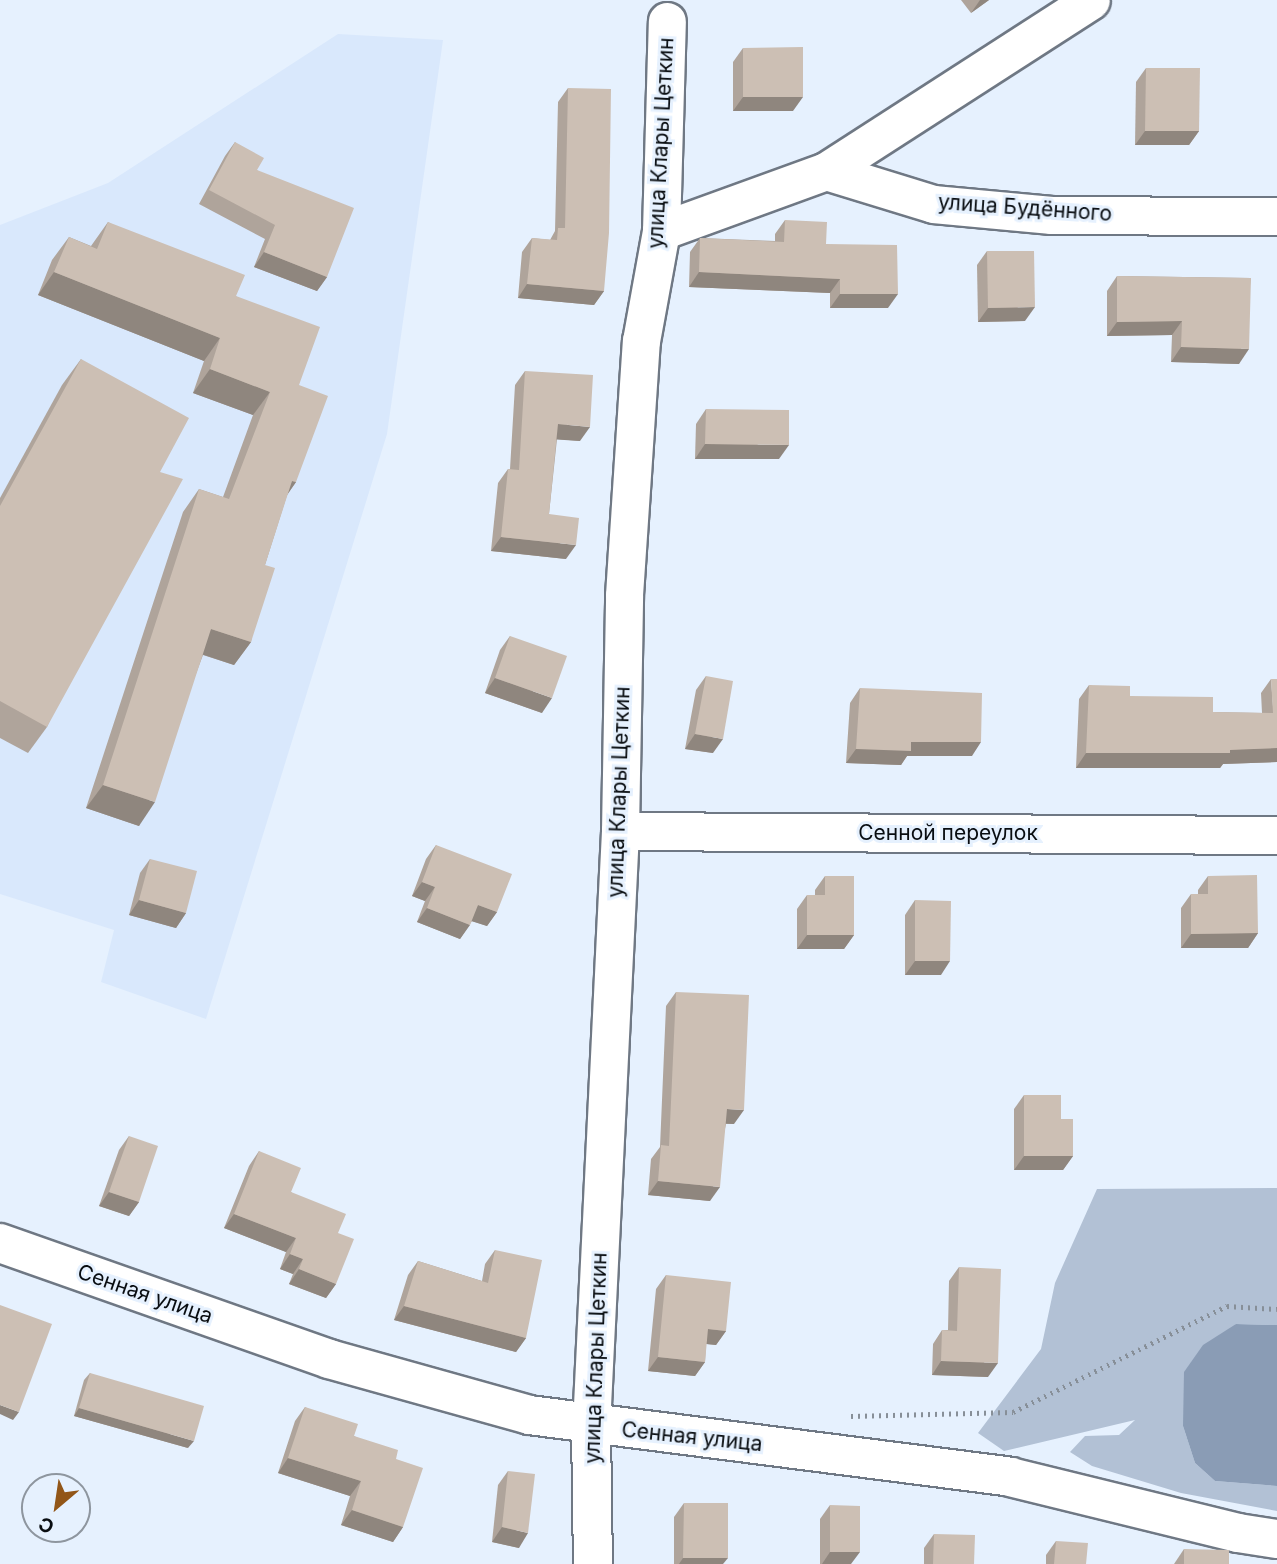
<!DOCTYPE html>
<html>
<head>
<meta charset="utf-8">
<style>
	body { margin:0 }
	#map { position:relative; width:1277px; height:1564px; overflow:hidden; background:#e6f1fe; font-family:Inter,sans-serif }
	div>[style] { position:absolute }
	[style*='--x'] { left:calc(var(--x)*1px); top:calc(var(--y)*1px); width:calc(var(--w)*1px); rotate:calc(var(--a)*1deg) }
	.built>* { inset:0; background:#d9e8fc }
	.green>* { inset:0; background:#b2c1d5 }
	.water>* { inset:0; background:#8a9cb5 }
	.path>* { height:4.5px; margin-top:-2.25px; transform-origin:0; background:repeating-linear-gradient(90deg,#878f98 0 2px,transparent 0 7px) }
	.roads { filter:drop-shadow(2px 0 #6f7884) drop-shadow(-2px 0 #6f7884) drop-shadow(0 2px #6f7884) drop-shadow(0 -2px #6f7884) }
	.minor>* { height:37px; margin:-18.5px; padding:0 18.5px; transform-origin:18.5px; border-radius:18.5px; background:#fff }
	.tertiary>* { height:38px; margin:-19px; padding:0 19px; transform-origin:19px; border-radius:19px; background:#fff }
	.wall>* { inset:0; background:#afa49b }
	.shaded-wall>* { inset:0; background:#8f867e }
	.building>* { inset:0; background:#ccbfb4 }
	span { translate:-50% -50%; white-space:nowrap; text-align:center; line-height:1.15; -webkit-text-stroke:6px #e6f1fe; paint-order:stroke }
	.street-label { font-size:21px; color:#090d11 }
	.north { position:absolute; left:21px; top:1473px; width:70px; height:70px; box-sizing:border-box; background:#e6f1fe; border:2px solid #8e969f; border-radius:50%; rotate:209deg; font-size:19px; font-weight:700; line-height:28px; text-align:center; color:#090d11 }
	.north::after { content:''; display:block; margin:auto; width:24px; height:32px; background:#925618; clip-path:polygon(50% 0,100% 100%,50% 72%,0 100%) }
</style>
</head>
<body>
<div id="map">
	<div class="built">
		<i style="clip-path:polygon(338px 34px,443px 40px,387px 434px,206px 1019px,101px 982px,114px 930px,0 894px,0 225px,108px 183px)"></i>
	</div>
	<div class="green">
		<i style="clip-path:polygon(1277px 1188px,1277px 1325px,1236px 1324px,1183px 1426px,1195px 1463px,1215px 1481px,1277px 1486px,1277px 1511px,1181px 1493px,1092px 1466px,1070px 1452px,1085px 1436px,1119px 1435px,1135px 1420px,1004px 1451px,978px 1433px,1041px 1349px,1055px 1283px,1097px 1189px)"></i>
	</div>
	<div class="water">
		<i style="clip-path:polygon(1236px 1324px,1277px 1325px,1277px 1486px,1215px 1481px,1195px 1463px,1183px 1426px,1184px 1372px,1203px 1345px)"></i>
	</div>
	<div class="path">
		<i style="--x:851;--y:1416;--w:162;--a:-1.4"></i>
		<i style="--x:1013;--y:1412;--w:239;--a:-26.4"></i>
		<i style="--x:1227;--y:1306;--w:50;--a:3.4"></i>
	</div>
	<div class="roads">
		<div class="minor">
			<i style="--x:826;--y:171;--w:315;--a:-32.8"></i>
			<i style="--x:661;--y:231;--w:176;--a:-20"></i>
			<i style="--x:826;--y:171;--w:112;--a:17.1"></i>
			<i style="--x:933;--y:204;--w:119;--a:5.3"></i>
			<i style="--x:1051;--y:215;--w:226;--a:0.3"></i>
			<i style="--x:620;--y:831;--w:657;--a:0.35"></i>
			<i style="--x:591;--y:1426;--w:596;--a:-87.21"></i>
			<i style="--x:620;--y:831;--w:236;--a:-89"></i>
			<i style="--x:624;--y:595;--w:255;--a:-86.2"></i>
			<i style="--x:641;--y:341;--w:112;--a:-79.7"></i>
			<i style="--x:661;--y:231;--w:210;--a:-88.4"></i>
		</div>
		<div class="tertiary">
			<i style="--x:0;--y:1243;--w:349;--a:19.4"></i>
			<i style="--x:329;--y:1359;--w:208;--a:15.6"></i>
			<i style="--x:529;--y:1415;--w:485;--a:7.3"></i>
			<i style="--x:1010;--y:1477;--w:235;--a:13.8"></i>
			<i style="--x:1238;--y:1533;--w:39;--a:9"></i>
			<i style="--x:591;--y:1426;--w:138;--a:89.2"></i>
		</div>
	</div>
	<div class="wall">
		<i style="clip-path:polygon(961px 0,989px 0,971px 13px)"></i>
		<i style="clip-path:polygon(743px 48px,793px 111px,733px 111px,733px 62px)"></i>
		<i style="clip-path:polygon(1146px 68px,1199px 131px,1189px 145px,1135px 145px,1136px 82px)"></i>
		<i style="clip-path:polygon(568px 88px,604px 291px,594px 305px,518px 298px,522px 252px,532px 238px,550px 240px,555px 231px,558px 102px)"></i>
		<i style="clip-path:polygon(235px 142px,257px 170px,327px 277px,317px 291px,254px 267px,265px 239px,199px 204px,225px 156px)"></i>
		<i style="clip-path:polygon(785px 220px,826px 244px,888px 308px,830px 308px,830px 293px,689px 287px,690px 252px,700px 238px,775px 241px,775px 234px)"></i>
		<i style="clip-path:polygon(108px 222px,236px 296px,299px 385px,296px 482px,287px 495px,265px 565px,251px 642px,234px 665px,203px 655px,139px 826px,86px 808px,183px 512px,199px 489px,223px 497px,253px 415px,193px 393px,204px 361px,38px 295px,52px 260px,69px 237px,91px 246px)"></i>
		<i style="clip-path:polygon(987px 251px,1025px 321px,978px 322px,977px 265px)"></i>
		<i style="clip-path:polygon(1117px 276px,1251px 278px,1239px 364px,1171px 362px,1172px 335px,1107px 336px,1107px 291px)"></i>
		<i style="clip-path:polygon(81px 359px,160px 472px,47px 727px,28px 753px,0 738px,0 498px,62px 385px)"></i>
		<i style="clip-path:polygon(525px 371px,580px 441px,557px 439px,549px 514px,566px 559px,491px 551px,498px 483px,508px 469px,510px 469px,515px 385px)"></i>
		<i style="clip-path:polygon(706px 409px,779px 459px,695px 459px,696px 424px)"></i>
		<i style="clip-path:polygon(510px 636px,542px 713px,485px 693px,500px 650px)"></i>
		<i style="clip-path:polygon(706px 676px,713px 753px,685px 749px,696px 690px)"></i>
		<i style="clip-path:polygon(1271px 679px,1277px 762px,1223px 764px,1220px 768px,1076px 768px,1079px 699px,1089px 685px,1130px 696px,1213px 712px,1262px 713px,1261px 693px)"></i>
		<i style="clip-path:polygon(860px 688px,972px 756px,907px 756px,901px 765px,846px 763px,850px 703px)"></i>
		<i style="clip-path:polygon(436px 845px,497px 912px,487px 926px,472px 921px,460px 939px,417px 922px,425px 901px,412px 896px,426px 859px)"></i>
		<i style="clip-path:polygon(150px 859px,186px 913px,176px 928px,129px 915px,140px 873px)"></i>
		<i style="clip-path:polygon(825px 876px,854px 935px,844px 949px,797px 949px,797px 909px,807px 895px,815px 895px,815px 890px)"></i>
		<i style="clip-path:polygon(1208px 876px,1258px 933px,1248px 948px,1181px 948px,1181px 908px,1191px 894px,1198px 894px,1198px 890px)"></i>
		<i style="clip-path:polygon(915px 900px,941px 975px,905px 975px,905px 915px)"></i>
		<i style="clip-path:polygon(676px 992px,734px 1124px,726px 1124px,710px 1201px,648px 1195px,651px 1159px,660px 1147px,666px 1006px)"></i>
		<i style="clip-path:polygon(1024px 1095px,1061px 1119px,1073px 1156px,1063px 1170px,1014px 1170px,1014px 1109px)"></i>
		<i style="clip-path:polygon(129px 1136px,139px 1202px,129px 1216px,99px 1206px,119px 1150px)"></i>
		<i style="clip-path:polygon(259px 1151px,291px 1192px,338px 1233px,336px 1284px,326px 1298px,289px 1284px,293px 1274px,280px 1269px,286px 1252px,224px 1228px,249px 1166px)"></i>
		<i style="clip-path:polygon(495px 1250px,526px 1338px,516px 1352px,394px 1320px,408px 1275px,418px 1261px,482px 1281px,485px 1264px)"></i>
		<i style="clip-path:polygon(959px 1267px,988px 1377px,932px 1375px,933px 1344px,942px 1330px,948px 1330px,949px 1281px)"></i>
		<i style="clip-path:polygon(666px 1275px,726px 1331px,716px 1345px,706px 1344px,705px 1362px,695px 1376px,648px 1371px,656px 1289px)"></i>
		<i style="clip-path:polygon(90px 1373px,188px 1448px,74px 1416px,84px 1380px)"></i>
		<i style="clip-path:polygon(305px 1407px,354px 1436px,396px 1459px,403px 1527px,393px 1542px,341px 1525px,350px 1496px,278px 1473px,295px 1421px)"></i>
		<i style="clip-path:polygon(508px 1471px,519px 1548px,492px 1542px,498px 1485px)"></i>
		<i style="clip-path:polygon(684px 1503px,723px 1564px,674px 1564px,674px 1517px)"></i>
		<i style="clip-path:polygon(830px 1505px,851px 1564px,820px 1564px,820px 1519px)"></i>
		<i style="clip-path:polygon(934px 1534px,974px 1564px,924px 1564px,924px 1548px)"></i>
		<i style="clip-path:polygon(1056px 1541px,1086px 1564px,1046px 1564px,1046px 1555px)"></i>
		<i style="clip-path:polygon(1184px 1549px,1229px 1564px,1174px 1564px)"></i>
	</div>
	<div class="shaded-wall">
		<i style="clip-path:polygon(980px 0,989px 0,971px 13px)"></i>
		<i style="clip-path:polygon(743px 97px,803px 97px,793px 111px,733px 111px)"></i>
		<i style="clip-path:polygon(1145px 131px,1199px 131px,1189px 145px,1135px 145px)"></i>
		<i style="clip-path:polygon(264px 252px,327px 277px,317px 291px,254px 267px)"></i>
		<i style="clip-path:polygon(54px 272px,220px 338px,204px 361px,38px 295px)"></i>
		<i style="clip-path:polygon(699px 272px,840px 279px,830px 293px,689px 287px)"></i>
		<i style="clip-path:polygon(527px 284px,604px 291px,594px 305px,518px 298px)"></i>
		<i style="clip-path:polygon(840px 294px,898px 294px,888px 308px,830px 308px)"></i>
		<i style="clip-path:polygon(1035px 307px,1025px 321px,978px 322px,988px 308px)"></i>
		<i style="clip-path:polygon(1182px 321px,1172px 335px,1107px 336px,1117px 322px)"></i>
		<i style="clip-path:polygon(1181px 347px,1249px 349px,1239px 364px,1171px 362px)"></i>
		<i style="clip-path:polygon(210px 369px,270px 392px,253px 415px,193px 393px)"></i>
		<i style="clip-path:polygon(558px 424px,590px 427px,580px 441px,549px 439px)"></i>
		<i style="clip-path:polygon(705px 444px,789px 445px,779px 459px,695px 459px)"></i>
		<i style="clip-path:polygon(292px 481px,296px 482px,280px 505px)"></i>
		<i style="clip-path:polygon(501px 537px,576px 545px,566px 559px,491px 551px)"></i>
		<i style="clip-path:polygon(211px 629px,251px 642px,234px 665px,195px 652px)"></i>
		<i style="clip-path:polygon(495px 678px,552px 698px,542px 713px,485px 693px)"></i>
		<i style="clip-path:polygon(695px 734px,723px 739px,713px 753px,685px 749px)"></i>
		<i style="clip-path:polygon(911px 742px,981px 742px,972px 756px,907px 756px,901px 765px,846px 763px,856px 749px)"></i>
		<i style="clip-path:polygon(1277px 748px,1277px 762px,1223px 764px,1220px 768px,1076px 768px,1086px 753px)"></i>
		<i style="clip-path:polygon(103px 785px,155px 802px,139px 826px,86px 808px)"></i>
		<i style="clip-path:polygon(422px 882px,435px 887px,425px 901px,412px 896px)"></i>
		<i style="clip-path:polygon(139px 900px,186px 913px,176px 928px,129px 915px)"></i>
		<i style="clip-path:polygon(478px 905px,497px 912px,487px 926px,468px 920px)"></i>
		<i style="clip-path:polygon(427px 908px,470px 925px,460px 939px,417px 922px)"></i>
		<i style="clip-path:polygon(1258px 933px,1248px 948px,1181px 948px,1191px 934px)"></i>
		<i style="clip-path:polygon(807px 935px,854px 935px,844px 949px,797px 949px)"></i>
		<i style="clip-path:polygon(915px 961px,950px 961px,941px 975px,905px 975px)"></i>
		<i style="clip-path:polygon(727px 1109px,744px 1110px,734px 1124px,717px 1123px)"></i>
		<i style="clip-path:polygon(1024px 1156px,1073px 1156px,1063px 1170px,1014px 1170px)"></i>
		<i style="clip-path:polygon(658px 1181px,720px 1187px,710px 1201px,648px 1195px)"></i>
		<i style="clip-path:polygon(109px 1192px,139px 1202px,129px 1216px,99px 1206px)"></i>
		<i style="clip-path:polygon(234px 1214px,296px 1238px,286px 1252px,224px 1228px)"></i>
		<i style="clip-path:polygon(290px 1254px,303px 1259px,293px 1274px,280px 1269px)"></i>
		<i style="clip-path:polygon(299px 1269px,336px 1284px,326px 1298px,289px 1284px)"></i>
		<i style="clip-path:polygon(404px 1306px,526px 1338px,516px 1352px,394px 1320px)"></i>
		<i style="clip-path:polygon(708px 1329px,726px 1331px,716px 1345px,698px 1343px)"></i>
		<i style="clip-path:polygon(658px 1357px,705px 1362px,695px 1376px,648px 1371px)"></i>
		<i style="clip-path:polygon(941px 1361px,998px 1363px,988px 1377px,932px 1375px)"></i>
		<i style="clip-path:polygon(0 1405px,19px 1412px,13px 1420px,0 1414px)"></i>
		<i style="clip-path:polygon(79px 1408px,194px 1441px,188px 1448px,74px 1416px)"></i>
		<i style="clip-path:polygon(288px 1458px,361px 1481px,350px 1496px,278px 1473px)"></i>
		<i style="clip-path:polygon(352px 1510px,403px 1527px,393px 1542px,341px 1525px)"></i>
		<i style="clip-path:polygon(502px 1527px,528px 1533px,519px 1548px,492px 1542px)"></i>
		<i style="clip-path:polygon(830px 1552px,860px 1552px,851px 1564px,822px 1564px)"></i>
		<i style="clip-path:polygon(683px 1558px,728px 1558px,723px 1564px,679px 1564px)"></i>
	</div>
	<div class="building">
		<i style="clip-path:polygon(803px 47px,803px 97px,743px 97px,743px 48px)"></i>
		<i style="clip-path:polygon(1146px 68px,1200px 68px,1199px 131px,1145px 131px)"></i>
		<i style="clip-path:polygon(568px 88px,611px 89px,609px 233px,604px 291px,527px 284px,532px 238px,557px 240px,558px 228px,565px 228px)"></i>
		<i style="clip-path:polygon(235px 142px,264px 158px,257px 170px,354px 208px,327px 277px,264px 252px,275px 225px,209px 190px)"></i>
		<i style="clip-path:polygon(785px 220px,827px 222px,826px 244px,897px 245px,898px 294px,840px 294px,840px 279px,699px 272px,700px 238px,784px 242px)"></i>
		<i style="clip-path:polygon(108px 222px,245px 275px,236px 296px,320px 327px,299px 385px,328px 396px,296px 482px,292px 481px,265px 565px,275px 568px,251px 642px,211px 629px,155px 802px,103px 785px,199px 489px,229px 499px,270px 392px,210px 369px,220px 338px,54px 272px,69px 237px,97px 249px)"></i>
		<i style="clip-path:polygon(987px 251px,1034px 251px,1035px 307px,988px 308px)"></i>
		<i style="clip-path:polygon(1117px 276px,1251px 278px,1249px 349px,1181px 347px,1182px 321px,1117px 322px)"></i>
		<i style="clip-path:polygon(81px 359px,189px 418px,160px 472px,183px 479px,47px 727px,0 701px,0 506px)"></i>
		<i style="clip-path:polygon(525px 371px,593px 375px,590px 427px,558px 424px,549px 514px,579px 518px,576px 545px,501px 537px,508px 469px,519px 470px)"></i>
		<i style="clip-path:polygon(706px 409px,789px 410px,789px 445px,705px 444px)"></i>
		<i style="clip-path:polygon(510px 636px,567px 656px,552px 698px,495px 678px)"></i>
		<i style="clip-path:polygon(706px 676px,733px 681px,723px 739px,695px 734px)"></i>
		<i style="clip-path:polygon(1271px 679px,1277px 679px,1277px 748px,1230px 750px,1230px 753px,1086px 753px,1089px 685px,1130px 686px,1130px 696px,1213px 697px,1213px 712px,1273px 713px)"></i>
		<i style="clip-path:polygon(860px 688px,982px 693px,981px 742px,911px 742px,911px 751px,856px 749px)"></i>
		<i style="clip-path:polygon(436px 845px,512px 874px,497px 912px,478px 905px,470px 925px,427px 908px,435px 887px,422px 882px)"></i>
		<i style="clip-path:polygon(150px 859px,197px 871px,186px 913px,139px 900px)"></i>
		<i style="clip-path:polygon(1257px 875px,1258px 933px,1191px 934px,1191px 894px,1208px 894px,1208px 876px)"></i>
		<i style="clip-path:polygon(825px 876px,854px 876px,854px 935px,807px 935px,807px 895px,825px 895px)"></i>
		<i style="clip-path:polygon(915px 900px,951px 901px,950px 961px,915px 961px)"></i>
		<i style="clip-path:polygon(676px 992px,749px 995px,744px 1110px,727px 1109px,720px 1187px,658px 1181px,661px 1145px,669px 1146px)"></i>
		<i style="clip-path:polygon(1024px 1095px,1061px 1095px,1061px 1119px,1073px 1119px,1073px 1156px,1024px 1156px)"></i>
		<i style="clip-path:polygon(129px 1136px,158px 1146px,139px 1202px,109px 1192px)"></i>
		<i style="clip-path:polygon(259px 1151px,301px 1168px,291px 1192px,346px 1214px,338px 1233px,354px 1239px,336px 1284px,299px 1269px,303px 1259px,290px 1254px,296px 1238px,234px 1214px)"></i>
		<i style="clip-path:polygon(495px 1250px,542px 1260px,526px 1338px,404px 1306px,418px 1261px,488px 1283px)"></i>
		<i style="clip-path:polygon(959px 1267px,1001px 1269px,998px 1363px,941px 1361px,942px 1330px,957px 1331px)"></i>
		<i style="clip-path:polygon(666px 1275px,731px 1282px,726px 1331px,708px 1329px,705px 1362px,658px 1357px)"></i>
		<i style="clip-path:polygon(0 1305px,52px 1324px,19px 1412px,0 1405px)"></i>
		<i style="clip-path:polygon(90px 1373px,204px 1406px,194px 1441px,79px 1408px)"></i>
		<i style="clip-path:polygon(305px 1407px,358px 1424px,354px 1436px,398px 1450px,396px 1459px,423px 1468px,403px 1527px,352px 1510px,361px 1481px,288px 1458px)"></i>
		<i style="clip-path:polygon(508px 1471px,535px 1474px,528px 1533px,502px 1527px)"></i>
		<i style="clip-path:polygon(684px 1503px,728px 1503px,728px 1558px,683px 1558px)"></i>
		<i style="clip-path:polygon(830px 1505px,860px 1506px,860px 1552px,830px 1552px)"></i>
		<i style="clip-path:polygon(934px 1534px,975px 1535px,974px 1564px,933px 1564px)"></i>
		<i style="clip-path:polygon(1056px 1541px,1088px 1543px,1086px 1564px,1054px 1564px)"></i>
		<i style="clip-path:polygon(1184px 1549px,1229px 1550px,1229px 1564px,1184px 1564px)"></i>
	</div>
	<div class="street-label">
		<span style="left:661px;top:143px;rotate:-87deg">улица Клары Цеткин</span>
		<span style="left:1025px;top:208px;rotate:4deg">улица Будённого</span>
		<span style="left:619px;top:792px;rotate:-88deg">улица Клары Цеткин</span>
		<span style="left:948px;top:833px">Сенной переулок</span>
		<span style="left:145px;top:1294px;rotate:19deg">Сенная улица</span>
		<span style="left:596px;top:1358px;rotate:-88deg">улица Клары Цеткин</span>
		<span style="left:692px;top:1437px;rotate:6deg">Сенная улица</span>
	</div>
	<div class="north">С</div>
</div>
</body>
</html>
